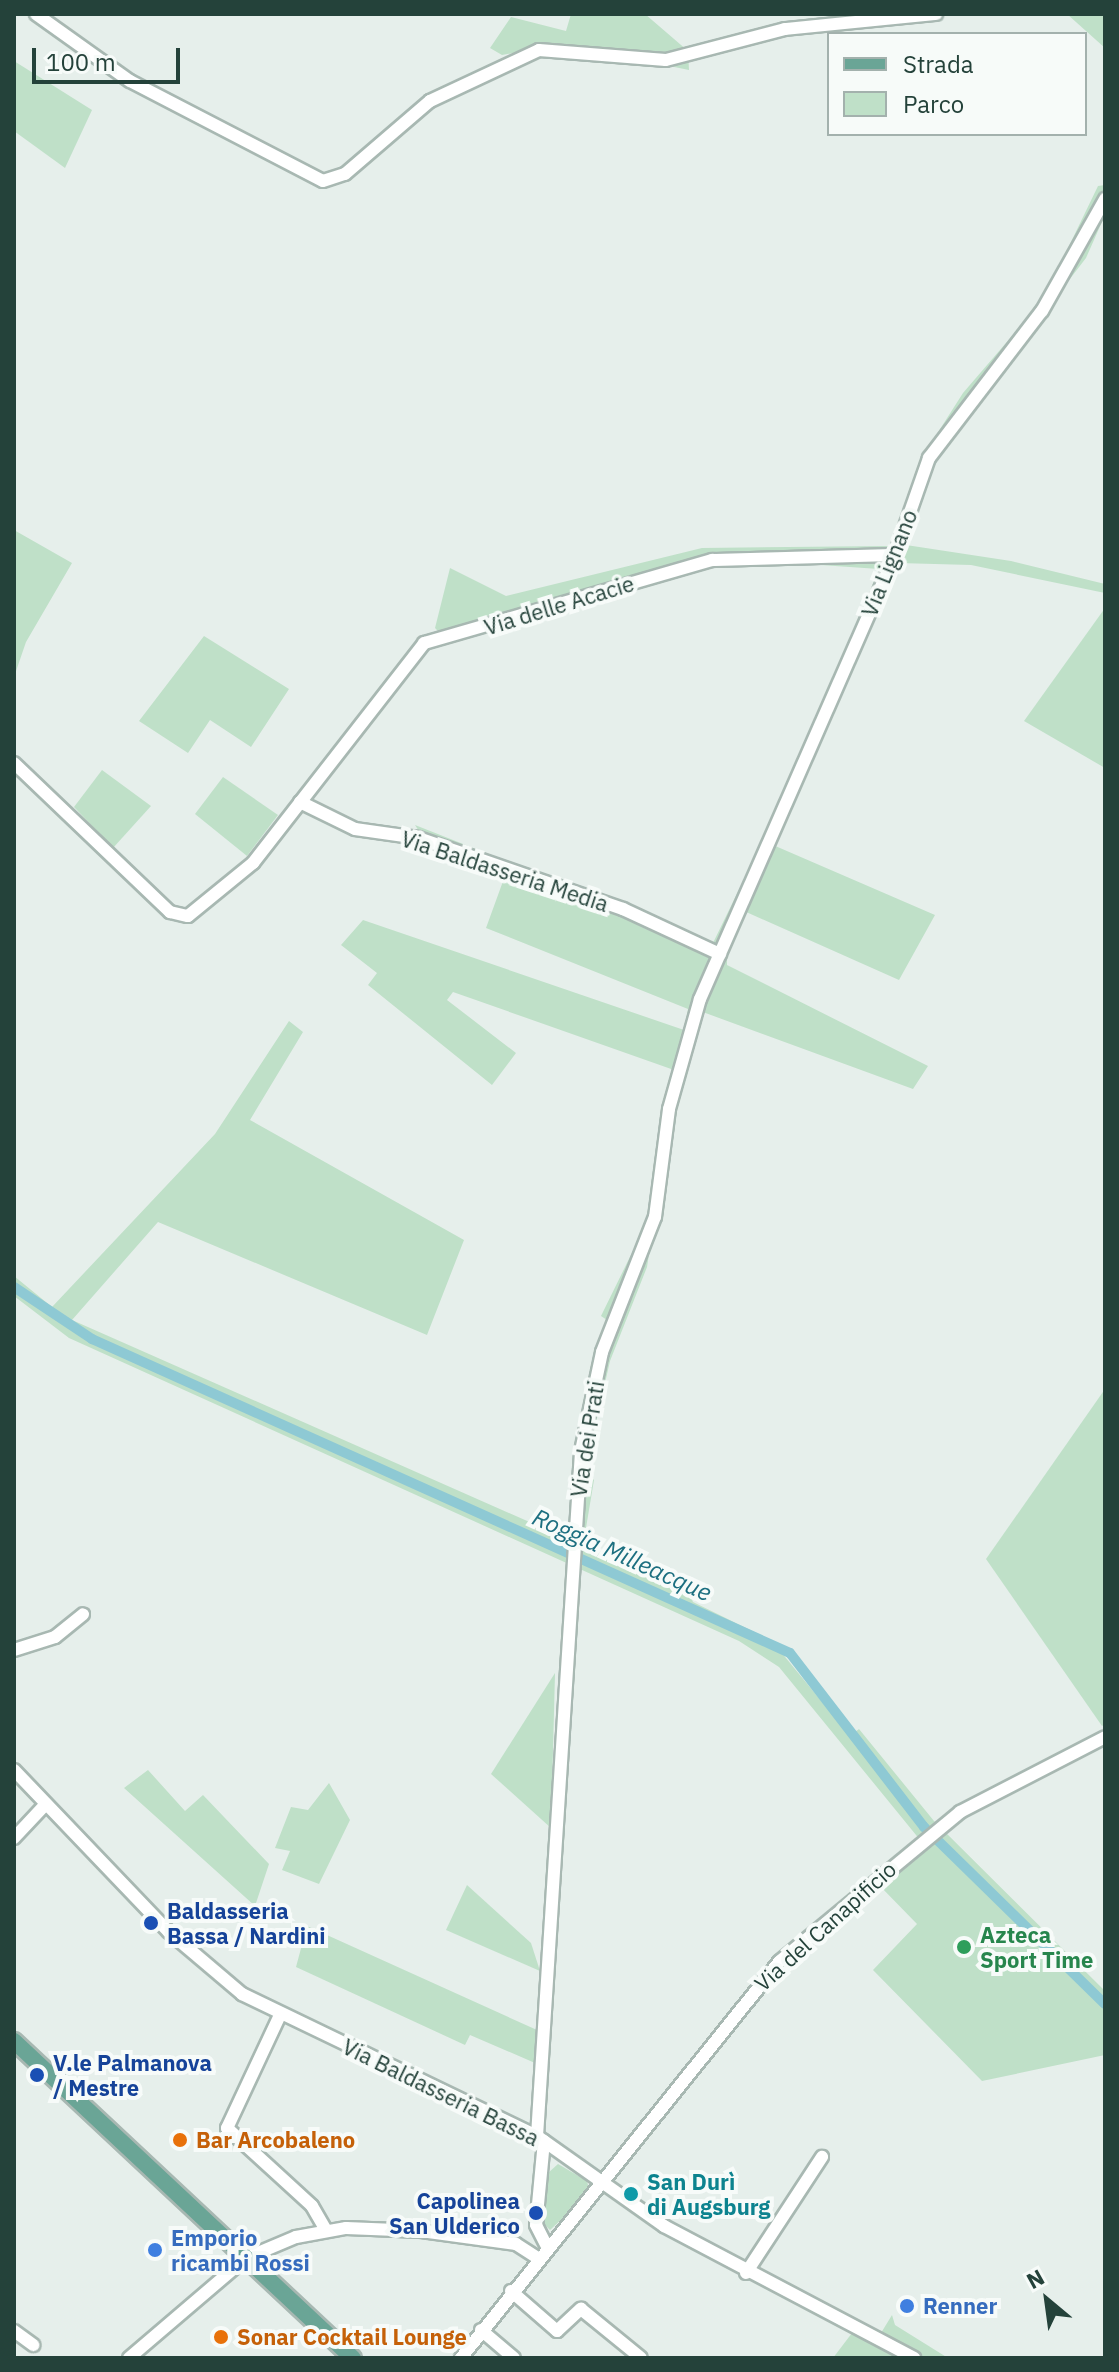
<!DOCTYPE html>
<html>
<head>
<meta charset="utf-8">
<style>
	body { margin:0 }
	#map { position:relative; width:1119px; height:2372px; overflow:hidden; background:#e6efeb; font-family:"IBM Plex Sans",sans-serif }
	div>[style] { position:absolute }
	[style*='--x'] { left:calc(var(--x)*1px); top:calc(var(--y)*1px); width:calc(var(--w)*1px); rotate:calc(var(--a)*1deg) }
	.green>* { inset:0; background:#bfe0c8 }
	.canal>* { height:10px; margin:-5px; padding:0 5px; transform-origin:5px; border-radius:5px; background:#8ec9d4 }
	.roads { filter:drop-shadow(2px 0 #a8b8b2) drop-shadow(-2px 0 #a8b8b2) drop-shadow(0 2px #a8b8b2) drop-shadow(0 -2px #a8b8b2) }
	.minor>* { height:12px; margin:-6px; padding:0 6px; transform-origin:6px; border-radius:6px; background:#fff }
	.major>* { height:16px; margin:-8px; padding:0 8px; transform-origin:8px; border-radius:8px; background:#6aa596 }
	.dots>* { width:22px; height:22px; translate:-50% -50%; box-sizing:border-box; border:4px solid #f7fbf9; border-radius:50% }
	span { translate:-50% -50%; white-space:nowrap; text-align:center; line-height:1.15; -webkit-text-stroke:8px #f7fbf9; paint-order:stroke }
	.street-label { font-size:22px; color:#24423a }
	.transit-label { font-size:22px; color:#164399; font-weight:700 }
	.left { translate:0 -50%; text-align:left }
	.right { translate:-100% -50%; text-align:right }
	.leisure-label { font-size:22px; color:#27864d; font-weight:700 }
	.food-label { font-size:22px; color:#c56008; font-weight:700 }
	.culture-label { font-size:22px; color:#0d838f; font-weight:700 }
	.shop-label { font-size:22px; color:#366cbe; font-weight:700 }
	.water-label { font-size:24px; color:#1c6f80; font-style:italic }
	.frame { position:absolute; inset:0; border:16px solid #24423a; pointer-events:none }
	.legend { position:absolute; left:827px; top:32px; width:260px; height:104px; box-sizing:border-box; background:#f7fbf9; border:2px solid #a3b1ad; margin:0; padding:10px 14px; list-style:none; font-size:24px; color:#24423a }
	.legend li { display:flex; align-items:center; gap:16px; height:40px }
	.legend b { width:40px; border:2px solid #a3b1ad }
	.north { position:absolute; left:1007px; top:2260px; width:80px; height:80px; -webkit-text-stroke:6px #f7fbf9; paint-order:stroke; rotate:331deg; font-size:22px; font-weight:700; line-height:32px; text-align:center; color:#24423a }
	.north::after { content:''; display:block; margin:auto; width:28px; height:36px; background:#24423a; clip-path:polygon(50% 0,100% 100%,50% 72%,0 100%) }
	.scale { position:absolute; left:32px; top:48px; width:148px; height:36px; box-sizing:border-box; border:4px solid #24423a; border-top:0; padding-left:10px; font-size:24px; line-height:28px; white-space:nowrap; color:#24423a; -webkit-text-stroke:6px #f7fbf9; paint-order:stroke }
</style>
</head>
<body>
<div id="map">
	<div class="green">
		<i style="clip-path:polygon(571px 14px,645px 14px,688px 51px,689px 70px,562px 44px,502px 55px,490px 48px,511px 17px,566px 31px)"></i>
		<i style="clip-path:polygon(1067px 14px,1105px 14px,1105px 48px)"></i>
		<i style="clip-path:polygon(14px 61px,92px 110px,65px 168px,14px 131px)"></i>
		<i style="clip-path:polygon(1105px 185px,1105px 215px,1086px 258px,939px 449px,906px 545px,1011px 561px,1105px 584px,1105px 593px,971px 565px,898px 563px,773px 845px,935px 915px,899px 980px,744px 911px,727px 948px,727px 965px,928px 1066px,913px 1089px,700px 1011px,671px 1117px,647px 1267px,610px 1361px,585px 1471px,594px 1480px,583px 1546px,689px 1593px,693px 1602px,785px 1647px,781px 1652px,850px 1736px,859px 1729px,934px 1821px,1105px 1991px,1105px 2055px,982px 2081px,873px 1970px,917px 1924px,878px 1884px,925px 1846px,779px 1667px,739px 1641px,69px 1338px,14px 1296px,14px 1276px,52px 1307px,215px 1134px,289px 1021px,303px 1032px,250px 1120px,464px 1240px,427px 1335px,158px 1222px,72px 1320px,568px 1539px,577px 1440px,607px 1320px,601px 1316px,651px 1214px,674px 1070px,453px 992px,447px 1000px,516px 1053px,492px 1085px,368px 985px,377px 973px,341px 945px,363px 920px,684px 1030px,688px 1009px,486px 928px,506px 873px,426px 842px,415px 825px,713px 943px,783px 799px,879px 569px,704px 557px,440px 633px,435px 628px,450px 568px,506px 596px,702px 548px,890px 546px,928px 448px,963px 393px,1043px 300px,1098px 186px)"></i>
		<i style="clip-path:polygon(14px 530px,72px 563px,26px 642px,14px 677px)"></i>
		<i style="clip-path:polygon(1105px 608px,1105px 768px,1024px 721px)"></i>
		<i style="clip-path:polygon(204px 636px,289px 689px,251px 747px,210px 720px,188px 753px,139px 721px)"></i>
		<i style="clip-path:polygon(102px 770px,151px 806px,113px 848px,74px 807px)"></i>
		<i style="clip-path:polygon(223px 777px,278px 815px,247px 856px,195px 814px)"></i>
		<i style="clip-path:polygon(1105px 1389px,1105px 1724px,1102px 1726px,986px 1559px)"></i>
		<i style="clip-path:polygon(555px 1673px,551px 1828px,491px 1774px)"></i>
		<i style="clip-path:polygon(148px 1770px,185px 1811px,203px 1795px,269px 1864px,255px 1906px,124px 1788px)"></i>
		<i style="clip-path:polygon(329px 1783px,350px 1820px,319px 1884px,282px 1870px,290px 1851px,275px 1848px,291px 1807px,308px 1810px)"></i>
		<i style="clip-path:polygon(467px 1885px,531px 1943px,540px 1971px,446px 1930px)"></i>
		<i style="clip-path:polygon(307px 1926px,537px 2030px,535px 2063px,470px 2035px,465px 2045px,296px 1967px)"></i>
		<i style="clip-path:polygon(558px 2164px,587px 2181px,590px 2193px,550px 2230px,542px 2222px,548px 2173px)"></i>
		<i style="clip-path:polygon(892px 2315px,895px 2325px,948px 2358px,925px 2358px,881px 2333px)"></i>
		<i style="clip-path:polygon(852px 2333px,905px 2358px,833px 2358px)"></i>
	</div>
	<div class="canal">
		<i style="--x:14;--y:1287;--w:94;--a:33.7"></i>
		<i style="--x:92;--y:1339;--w:765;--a:24.22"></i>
		<i style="--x:790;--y:1653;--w:220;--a:52.4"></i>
		<i style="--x:924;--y:1827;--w:253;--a:44.4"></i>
	</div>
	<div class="roads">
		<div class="minor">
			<i style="--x:36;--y:14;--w:115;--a:35.5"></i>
			<i style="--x:130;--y:81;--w:217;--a:27.4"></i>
			<i style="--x:323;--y:181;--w:23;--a:-18"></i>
			<i style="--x:345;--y:174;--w:112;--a:-40.7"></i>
			<i style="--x:430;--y:101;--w:120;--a:-25.1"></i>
			<i style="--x:539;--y:50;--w:127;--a:4.5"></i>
			<i style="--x:666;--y:60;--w:123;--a:-14.6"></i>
			<i style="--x:785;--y:29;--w:152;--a:-5.7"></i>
			<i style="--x:14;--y:763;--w:216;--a:43.7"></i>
			<i style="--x:170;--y:912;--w:18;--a:13"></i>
			<i style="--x:188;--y:916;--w:84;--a:-39.2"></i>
			<i style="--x:253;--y:863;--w:279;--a:-52.1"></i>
			<i style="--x:424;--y:643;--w:300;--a:-16.1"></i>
			<i style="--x:712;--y:560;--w:183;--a:-1.6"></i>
			<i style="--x:300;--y:802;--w:61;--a:26.1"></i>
			<i style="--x:355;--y:829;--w:64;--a:8.1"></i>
			<i style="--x:418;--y:838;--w:217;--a:19.1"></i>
			<i style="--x:623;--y:909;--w:107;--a:24.9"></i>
			<i style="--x:14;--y:1650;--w:43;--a:-17.6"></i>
			<i style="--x:55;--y:1637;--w:36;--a:-39"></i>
			<i style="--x:14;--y:1770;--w:224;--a:46.3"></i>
			<i style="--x:169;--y:1932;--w:96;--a:40.3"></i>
			<i style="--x:242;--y:1994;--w:327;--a:25.7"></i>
			<i style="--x:537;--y:2136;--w:156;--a:35.3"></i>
			<i style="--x:664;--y:2226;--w:283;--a:27.8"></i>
			<i style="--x:14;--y:1838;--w:45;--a:-46.8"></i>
			<i style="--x:280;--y:2015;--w:125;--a:115.1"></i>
			<i style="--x:227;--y:2128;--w:115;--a:42.5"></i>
			<i style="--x:312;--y:2206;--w:28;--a:60"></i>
			<i style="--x:537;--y:2136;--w:686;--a:-86.32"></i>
			<i style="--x:581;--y:1451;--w:101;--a:-78"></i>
			<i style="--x:602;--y:1352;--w:145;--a:-68.6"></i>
			<i style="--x:655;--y:1217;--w:109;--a:-82.6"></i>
			<i style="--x:669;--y:1109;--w:114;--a:-74.3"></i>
			<i style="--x:700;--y:999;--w:485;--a:-66.3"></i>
			<i style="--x:895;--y:555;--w:103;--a:-70.7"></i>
			<i style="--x:929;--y:458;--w:185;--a:-52.5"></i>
			<i style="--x:1042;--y:311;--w:129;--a:-60.6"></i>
			<i style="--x:544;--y:2141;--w:84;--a:95.4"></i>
			<i style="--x:536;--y:2225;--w:22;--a:63"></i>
			<i style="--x:746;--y:2273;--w:139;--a:-56.8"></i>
			<i style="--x:511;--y:2291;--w:61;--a:41"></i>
			<i style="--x:557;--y:2331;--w:33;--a:-43"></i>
			<i style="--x:581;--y:2309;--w:77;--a:39.2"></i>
			<i style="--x:481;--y:2330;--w:43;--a:40.3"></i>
			<i style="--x:14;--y:2331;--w:24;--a:36"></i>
			<i style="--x:129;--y:2358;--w:154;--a:-40.5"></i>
			<i style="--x:246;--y:2258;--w:54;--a:-22.8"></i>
			<i style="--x:296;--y:2237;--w:51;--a:-10.2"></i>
			<i style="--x:346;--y:2228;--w:75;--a:2.3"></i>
			<i style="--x:421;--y:2231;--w:96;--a:7.8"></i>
			<i style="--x:516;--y:2244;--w:24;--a:33"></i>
			<i style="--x:461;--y:2358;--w:509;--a:-51.22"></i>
			<i style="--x:780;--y:1961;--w:234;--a:-39.6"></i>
			<i style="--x:960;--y:1812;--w:163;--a:-27.3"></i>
		</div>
		<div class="major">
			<i style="--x:14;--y:2041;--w:464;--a:43.1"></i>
		</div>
	</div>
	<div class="dots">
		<i style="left:151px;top:1923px;background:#1a4fb4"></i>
		<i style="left:964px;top:1947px;background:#2e9e5b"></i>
		<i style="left:37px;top:2075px;background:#1a4fb4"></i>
		<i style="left:180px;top:2140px;background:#e8710a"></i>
		<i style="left:631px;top:2194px;background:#0f9aa8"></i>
		<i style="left:536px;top:2213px;background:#1a4fb4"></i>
		<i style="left:155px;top:2250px;background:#3f7fe0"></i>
		<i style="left:907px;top:2306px;background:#3f7fe0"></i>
		<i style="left:221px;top:2337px;background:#e8710a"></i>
	</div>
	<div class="street-label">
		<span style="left:889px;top:563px;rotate:-68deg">Via Lignano</span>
		<span style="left:559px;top:605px;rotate:-17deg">Via delle Acacie</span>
		<span style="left:505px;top:871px;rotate:18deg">Via Baldasseria Media</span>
		<span style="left:587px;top:1439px;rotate:-81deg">Via dei Prati</span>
		<span style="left:825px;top:1926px;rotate:-42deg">Via del Canapificio</span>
		<span style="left:441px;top:2092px;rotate:26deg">Via Baldasseria Bassa</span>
	</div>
	<div class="transit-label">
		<span class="left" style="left:167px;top:1923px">Baldasseria<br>Bassa / Nardini</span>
		<span class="left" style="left:53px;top:2075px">V.le Palmanova<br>/ Mestre</span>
		<span class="right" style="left:520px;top:2213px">Capolinea<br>San Ulderico</span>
	</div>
	<div class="leisure-label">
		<span class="left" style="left:980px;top:1947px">Azteca<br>Sport Time</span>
	</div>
	<div class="food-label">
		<span class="left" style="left:196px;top:2140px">Bar Arcobaleno</span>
		<span class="left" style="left:237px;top:2337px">Sonar Cocktail Lounge</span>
	</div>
	<div class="culture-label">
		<span class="left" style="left:647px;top:2194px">San Durì<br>di Augsburg</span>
	</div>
	<div class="shop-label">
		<span class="left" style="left:171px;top:2250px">Emporio<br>ricambi Rossi</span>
		<span class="left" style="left:923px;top:2306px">Renner</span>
	</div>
	<div class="water-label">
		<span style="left:622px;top:1555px;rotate:24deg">Roggia Milleacque</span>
	</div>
	<div class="frame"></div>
	<ul class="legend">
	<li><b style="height:10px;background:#6aa596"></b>Strada</li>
	<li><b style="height:22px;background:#bfe0c8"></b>Parco</li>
	</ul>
	<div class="north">N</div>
	<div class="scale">100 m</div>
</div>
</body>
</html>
